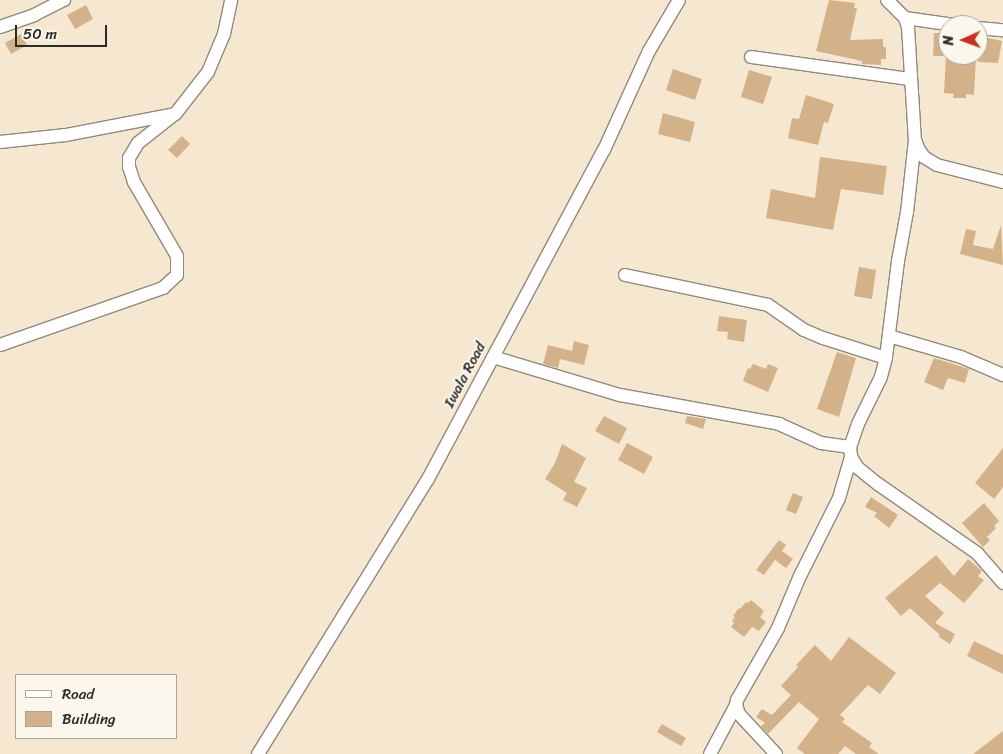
<!DOCTYPE html>
<html>
<head>
<meta charset="utf-8">
<style>
	body { margin:0 }
	#map { position:relative; width:1003px; height:754px; overflow:hidden; background:#f6e7d0; font-family:Sriracha,sans-serif }
	div>[style] { position:absolute }
	[style*='--x'] { left:calc(var(--x)*1px); top:calc(var(--y)*1px); width:calc(var(--w)*1px); rotate:calc(var(--a)*1deg) }
	.building>* { inset:0; background:#d3b289 }
	.roads { filter:drop-shadow(1px 0 #90897e) drop-shadow(-1px 0 #90897e) drop-shadow(0 1px #90897e) drop-shadow(0 -1px #90897e) }
	.minor>* { height:12px; margin:-6px; padding:0 6px; transform-origin:6px; border-radius:6px; background:#fff }
	span { translate:-50% -50%; white-space:nowrap; text-align:center; line-height:1.15; -webkit-text-stroke:4px #fbf7ec; paint-order:stroke }
	.street-label { font-size:15px; color:#2b2b2b }
	.legend { position:absolute; left:15px; top:674px; width:162px; height:65px; box-sizing:border-box; background:#fbf7ec; border:1px solid #a8a59f; margin:0; padding:6px 9px; list-style:none; font-size:15px; color:#2b2b2b }
	.legend li { display:flex; align-items:center; gap:10px; height:25px }
	.legend b { width:25px; border:1px solid #a8a59f }
	.north { position:absolute; left:938px; top:15px; width:50px; height:50px; box-sizing:border-box; background:#fbf7ec; border:1px solid #a8a59f; border-radius:50%; rotate:268deg; font-size:14px; font-weight:700; line-height:20px; text-align:center; color:#2b2b2b }
	.north::after { content:''; display:block; margin:auto; width:18px; height:22px; background:#c8321e; clip-path:polygon(50% 0,100% 100%,50% 72%,0 100%) }
	.scale { position:absolute; left:15px; top:25px; width:92px; height:22px; box-sizing:border-box; border:2px solid #2b2b2b; border-top:0; padding-left:6px; font-size:15px; line-height:18px; white-space:nowrap; color:#2b2b2b; -webkit-text-stroke:4px #fbf7ec; paint-order:stroke }
</style>
</head>
<body>
<div id="map">
	<div class="building">
		<i style="clip-path:polygon(829px 0,855px 3px,854px 8px,857px 8px,850px 40px,883px 39px,883px 47px,886px 47px,886px 59px,881px 59px,881px 65px,862px 64px,862px 61px,816px 51px)"></i>
		<i style="clip-path:polygon(86px 5px,93px 19px,75px 29px,67px 15px)"></i>
		<i style="clip-path:polygon(934px 33px,948px 33px,948px 55px,976px 55px,974px 95px,966px 94px,966px 98px,953px 98px,954px 94px,944px 93px,946px 56px,933px 56px)"></i>
		<i style="clip-path:polygon(21px 34px,27px 45px,11px 54px,5px 43px)"></i>
		<i style="clip-path:polygon(978px 36px,1002px 41px,998px 63px,978px 62px)"></i>
		<i style="clip-path:polygon(673px 69px,702px 79px,695px 100px,666px 90px)"></i>
		<i style="clip-path:polygon(749px 70px,772px 77px,763px 104px,741px 97px)"></i>
		<i style="clip-path:polygon(806px 95px,834px 104px,828px 123px,824px 122px,818px 145px,788px 138px,792px 118px,799px 119px)"></i>
		<i style="clip-path:polygon(663px 113px,695px 122px,690px 142px,658px 134px)"></i>
		<i style="clip-path:polygon(182px 136px,190px 144px,177px 158px,168px 150px)"></i>
		<i style="clip-path:polygon(820px 157px,887px 166px,883px 195px,841px 189px,833px 230px,766px 218px,771px 189px,815px 198px)"></i>
		<i style="clip-path:polygon(1001px 225px,1003px 265px,960px 254px,966px 229px,976px 231px,973px 245px,993px 249px)"></i>
		<i style="clip-path:polygon(859px 267px,876px 270px,872px 299px,854px 296px)"></i>
		<i style="clip-path:polygon(719px 316px,747px 320px,744px 342px,727px 339px,728px 332px,717px 331px)"></i>
		<i style="clip-path:polygon(574px 341px,589px 345px,584px 365px,560px 359px,558px 368px,543px 364px,548px 345px,572px 351px)"></i>
		<i style="clip-path:polygon(837px 352px,856px 358px,839px 417px,817px 409px)"></i>
		<i style="clip-path:polygon(934px 358px,969px 369px,965px 383px,948px 378px,943px 390px,924px 382px)"></i>
		<i style="clip-path:polygon(753px 364px,766px 369px,768px 364px,778px 368px,768px 392px,743px 381px,748px 368px,750px 369px)"></i>
		<i style="clip-path:polygon(604px 416px,627px 428px,619px 444px,595px 431px)"></i>
		<i style="clip-path:polygon(687px 416px,706px 419px,703px 429px,685px 423px)"></i>
		<i style="clip-path:polygon(627px 443px,653px 457px,644px 474px,618px 460px)"></i>
		<i style="clip-path:polygon(562px 444px,586px 458px,574px 482px,587px 488px,577px 507px,563px 500px,567px 493px,545px 479px,555px 463px)"></i>
		<i style="clip-path:polygon(1003px 448px,1003px 487px,994px 499px,975px 483px)"></i>
		<i style="clip-path:polygon(793px 493px,803px 497px,796px 514px,786px 510px)"></i>
		<i style="clip-path:polygon(871px 497px,898px 515px,889px 528px,874px 516px,877px 513px,865px 507px)"></i>
		<i style="clip-path:polygon(984px 503px,999px 521px,994px 526px,996px 528px,987px 537px,990px 540px,983px 547px,962px 523px)"></i>
		<i style="clip-path:polygon(779px 540px,786px 545px,782px 551px,793px 559px,786px 568px,775px 560px,764px 575px,756px 570px)"></i>
		<i style="clip-path:polygon(936px 555px,954px 576px,968px 559px,982px 571px,978px 576px,984px 580px,964px 603px,940px 583px,925px 596px,944px 613px,935px 623px,955px 634px,950px 644px,939px 637px,940px 635px,910px 608px,901px 616px,885px 598px)"></i>
		<i style="clip-path:polygon(751px 600px,764px 611px,760px 617px,766px 622px,759px 631px,752px 627px,744px 637px,731px 627px,734px 623px,732px 621px,735px 617px,733px 616px,739px 608px,740px 609px,746px 602px,748px 603px)"></i>
		<i style="clip-path:polygon(849px 637px,896px 673px,880px 694px,868px 685px,840px 715px,845px 719px,842px 722px,872px 743px,869px 747px,879px 754px,856px 754px,845px 746px,838px 754px,805px 754px,797px 748px,819px 719px,799px 702px,768px 734px,761px 726px,765px 723px,756px 717px,762px 709px,772px 715px,791px 695px,781px 686px,798px 667px,796px 665px,815px 645px,831px 661px)"></i>
		<i style="clip-path:polygon(974px 641px,1003px 655px,1003px 674px,967px 656px)"></i>
		<i style="clip-path:polygon(662px 724px,686px 738px,681px 746px,657px 732px)"></i>
		<i style="clip-path:polygon(1003px 731px,1003px 754px,973px 754px)"></i>
	</div>
	<div class="roads">
		<div class="minor">
			<i style="--x:887;--y:0;--w:25;--a:45"></i>
			<i style="--x:905;--y:18;--w:9;--a:72"></i>
			<i style="--x:908;--y:27;--w:113;--a:86.5"></i>
			<i style="--x:915;--y:140;--w:11;--a:68"></i>
			<i style="--x:919;--y:150;--w:9;--a:54"></i>
			<i style="--x:924;--y:157;--w:15;--a:32"></i>
			<i style="--x:937;--y:165;--w:68;--a:14.4"></i>
			<i style="--x:905;--y:18;--w:50;--a:8"></i>
			<i style="--x:0;--y:27;--w:36;--a:-19"></i>
			<i style="--x:34;--y:15;--w:34;--a:-27"></i>
			<i style="--x:978;--y:28;--w:25;--a:5"></i>
			<i style="--x:751;--y:57;--w:161;--a:7.9"></i>
			<i style="--x:915;--y:140;--w:72;--a:96.3"></i>
			<i style="--x:907;--y:212;--w:50;--a:100.4"></i>
			<i style="--x:898;--y:261;--w:98;--a:97.1"></i>
			<i style="--x:886;--y:358;--w:20;--a:105"></i>
			<i style="--x:881;--y:377;--w:52;--a:116.1"></i>
			<i style="--x:858;--y:424;--w:24;--a:109"></i>
			<i style="--x:850;--y:447;--w:10;--a:84"></i>
			<i style="--x:851;--y:457;--w:13;--a:58"></i>
			<i style="--x:858;--y:468;--w:26;--a:39"></i>
			<i style="--x:878;--y:484;--w:121;--a:34.9"></i>
			<i style="--x:977;--y:553;--w:40;--a:49"></i>
			<i style="--x:0;--y:142;--w:66;--a:-6.1"></i>
			<i style="--x:66;--y:135;--w:111;--a:-10.9"></i>
			<i style="--x:625;--y:275;--w:146;--a:11.8"></i>
			<i style="--x:768;--y:305;--w:44;--a:34.8"></i>
			<i style="--x:804;--y:330;--w:21;--a:23"></i>
			<i style="--x:823;--y:338;--w:66;--a:17.6"></i>
			<i style="--x:889;--y:336;--w:75;--a:16.3"></i>
			<i style="--x:961;--y:357;--w:46;--a:23.2"></i>
			<i style="--x:0;--y:345;--w:173;--a:-19.3"></i>
			<i style="--x:163;--y:288;--w:19;--a:-43"></i>
			<i style="--x:177;--y:275;--w:19;--a:-90"></i>
			<i style="--x:177;--y:256;--w:86;--a:-120.2"></i>
			<i style="--x:134;--y:182;--w:16;--a:-108"></i>
			<i style="--x:129;--y:167;--w:9;--a:-90"></i>
			<i style="--x:129;--y:158;--w:17;--a:-59"></i>
			<i style="--x:138;--y:143;--w:48;--a:-38.3"></i>
			<i style="--x:176;--y:113;--w:52;--a:-52"></i>
			<i style="--x:208;--y:72;--w:41;--a:-67.2"></i>
			<i style="--x:224;--y:34;--w:35;--a:-78"></i>
			<i style="--x:493;--y:357;--w:133;--a:16.7"></i>
			<i style="--x:620;--y:395;--w:162;--a:10.3"></i>
			<i style="--x:779;--y:424;--w:46;--a:24.3"></i>
			<i style="--x:821;--y:443;--w:29;--a:8"></i>
			<i style="--x:258;--y:754;--w:323;--a:-58.3"></i>
			<i style="--x:428;--y:479;--w:373;--a:-61.9"></i>
			<i style="--x:604;--y:150;--w:109;--a:-65.6"></i>
			<i style="--x:649;--y:51;--w:59;--a:-59.5"></i>
			<i style="--x:710;--y:754;--w:55;--a:-62"></i>
			<i style="--x:776;--y:754;--w:54;--a:-132.8"></i>
			<i style="--x:739;--y:714;--w:9;--a:-108"></i>
			<i style="--x:736;--y:705;--w:5;--a:-79"></i>
			<i style="--x:737;--y:700;--w:83;--a:-60.3"></i>
			<i style="--x:778;--y:628;--w:56;--a:-67.1"></i>
			<i style="--x:800;--y:576;--w:87;--a:-63.4"></i>
			<i style="--x:839;--y:498;--w:43;--a:-73.7"></i>
		</div>
	</div>
	<div class="street-label">
		<span style="left:465px;top:375px;rotate:-62deg">Iwala Road</span>
	</div>
	<ul class="legend">
	<li><b style="height:6px;background:#fff"></b>Road</li>
	<li><b style="height:14px;background:#d3b289"></b>Building</li>
	</ul>
	<div class="north">N</div>
	<div class="scale">50 m</div>
</div>
</body>
</html>
